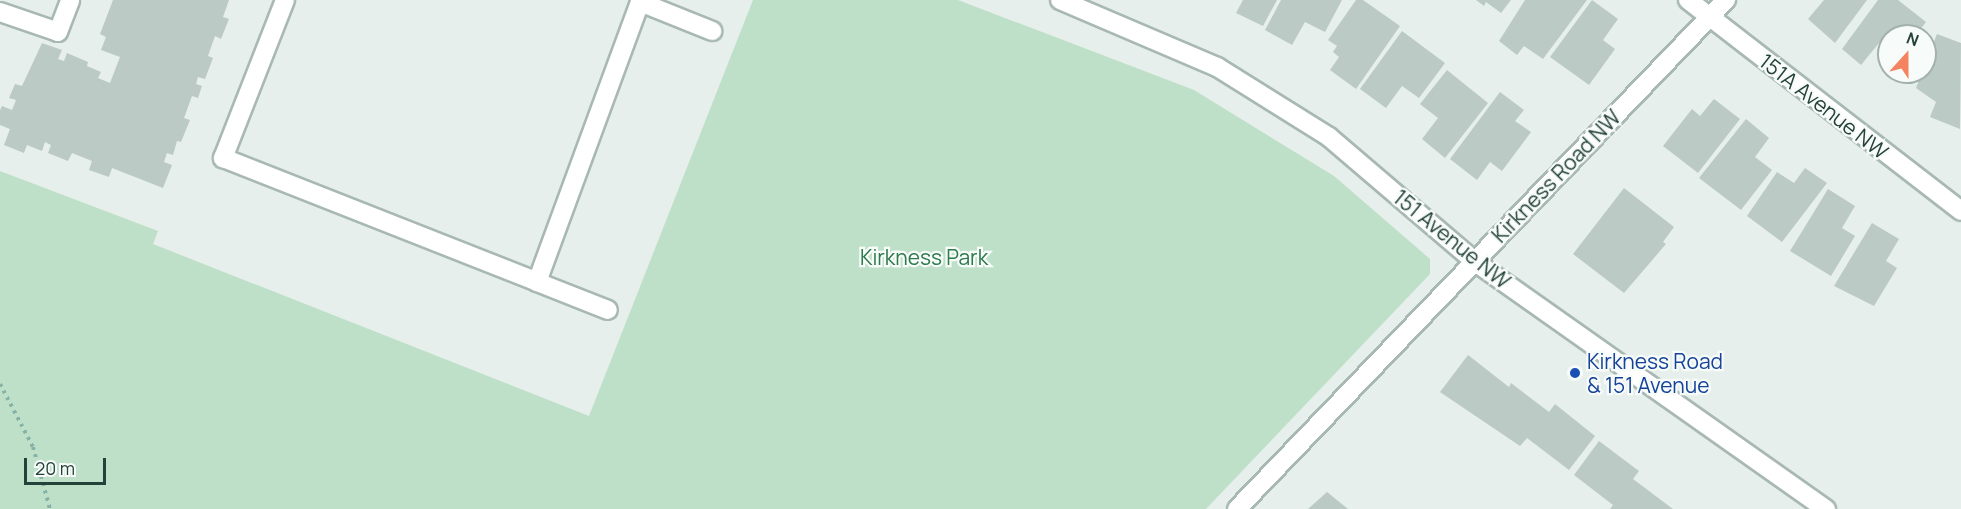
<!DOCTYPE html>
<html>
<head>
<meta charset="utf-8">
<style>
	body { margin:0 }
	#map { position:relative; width:1961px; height:509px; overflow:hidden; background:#e6efeb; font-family:Manrope,sans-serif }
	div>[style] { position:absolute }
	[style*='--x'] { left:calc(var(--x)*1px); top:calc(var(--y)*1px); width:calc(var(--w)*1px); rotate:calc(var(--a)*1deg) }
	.green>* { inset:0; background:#bfe0c8 }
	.building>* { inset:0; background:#bbcac4 }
	.path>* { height:4px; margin-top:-2px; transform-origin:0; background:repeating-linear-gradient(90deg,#86b3a5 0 3px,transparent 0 7.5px) }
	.roads { filter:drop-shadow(2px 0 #a8b8b2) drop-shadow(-2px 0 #a8b8b2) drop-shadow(0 2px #a8b8b2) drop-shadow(0 -2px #a8b8b2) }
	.minor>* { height:18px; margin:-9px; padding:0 9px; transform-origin:9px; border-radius:9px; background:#fff }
	.dots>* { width:16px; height:16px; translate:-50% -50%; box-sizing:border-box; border:3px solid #f7fbf9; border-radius:50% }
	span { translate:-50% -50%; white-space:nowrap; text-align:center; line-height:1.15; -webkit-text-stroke:4.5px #f7fbf9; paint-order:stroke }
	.street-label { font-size:21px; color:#24423a }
	.park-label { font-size:21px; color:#2d7a4b }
	.transit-label { font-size:21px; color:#164399 }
	.left { translate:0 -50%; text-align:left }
	.north { position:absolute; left:1877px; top:24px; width:60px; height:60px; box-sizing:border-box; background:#f7fbf9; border:2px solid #a3b1ad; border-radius:50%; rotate:21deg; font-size:16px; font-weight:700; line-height:24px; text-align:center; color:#24423a }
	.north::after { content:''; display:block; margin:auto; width:21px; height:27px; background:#f4845f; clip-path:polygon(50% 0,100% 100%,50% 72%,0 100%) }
	.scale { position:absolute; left:24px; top:458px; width:82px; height:27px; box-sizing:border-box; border:3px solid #24423a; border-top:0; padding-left:8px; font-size:18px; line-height:21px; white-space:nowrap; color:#24423a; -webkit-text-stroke:4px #f7fbf9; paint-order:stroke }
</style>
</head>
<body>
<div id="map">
	<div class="green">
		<i style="clip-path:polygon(753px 0,958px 0,1194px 90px,1334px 176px,1430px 259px,1430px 274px,1206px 509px,0 509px,0 171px,158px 231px,153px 244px,589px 416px)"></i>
	</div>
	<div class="building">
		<i style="clip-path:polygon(113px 0,229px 0,223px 17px,229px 19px,221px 39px,215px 36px,208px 56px,213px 58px,205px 79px,198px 77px,196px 84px,202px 86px,198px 98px,192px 96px,184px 118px,190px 120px,181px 142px,177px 141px,173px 155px,167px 153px,164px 162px,172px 165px,163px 188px,112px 168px,109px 177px,89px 170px,92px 161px,72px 153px,68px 161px,48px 153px,51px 145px,45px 142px,42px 151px,27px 145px,24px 153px,4px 145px,10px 129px,0 125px,0 110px,2px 106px,12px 110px,16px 100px,9px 98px,15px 84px,22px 86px,42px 43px,62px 50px,58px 59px,64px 61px,67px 53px,88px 62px,87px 66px,101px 72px,98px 78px,110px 83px,120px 57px,101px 50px,106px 37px,100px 34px)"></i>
		<i style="clip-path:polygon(1243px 0,1277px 0,1263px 26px,1236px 13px)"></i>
		<i style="clip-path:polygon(1281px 0,1342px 0,1325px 32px,1305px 22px,1292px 45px,1265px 30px)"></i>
		<i style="clip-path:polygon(1356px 0,1363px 0,1400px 26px,1356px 89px,1330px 70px,1339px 57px,1333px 52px,1337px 46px,1328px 40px)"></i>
		<i style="clip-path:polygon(1476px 0,1511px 0,1501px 13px,1486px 2px,1484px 6px)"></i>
		<i style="clip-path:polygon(1525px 0,1587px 0,1543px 59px,1524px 46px,1517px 55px,1499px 41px)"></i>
		<i style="clip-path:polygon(1592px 0,1618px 19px,1603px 40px,1615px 49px,1589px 85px,1550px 57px)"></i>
		<i style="clip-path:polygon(1824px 0,1867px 0,1835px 43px,1808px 19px)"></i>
		<i style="clip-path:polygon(1878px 0,1898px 0,1926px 22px,1915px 36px,1889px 36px,1889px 51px,1879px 43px,1861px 65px,1842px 49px)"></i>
		<i style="clip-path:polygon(1402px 31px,1445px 63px,1419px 98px,1402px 86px,1386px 108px,1360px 89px)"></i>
		<i style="clip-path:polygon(1937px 34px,1961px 43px,1960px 129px,1930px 117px,1936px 102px,1916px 88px)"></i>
		<i style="clip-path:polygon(1447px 70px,1488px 103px,1445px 158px,1422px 139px,1438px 118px,1420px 104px)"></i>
		<i style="clip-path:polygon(1500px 92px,1524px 110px,1515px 121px,1531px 132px,1502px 171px,1490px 162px,1477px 180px,1450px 159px)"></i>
		<i style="clip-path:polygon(1714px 99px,1740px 119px,1698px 173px,1663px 146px,1692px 109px,1700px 116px)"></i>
		<i style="clip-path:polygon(1746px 119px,1769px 138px,1755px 157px,1772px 170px,1741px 210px,1699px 178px)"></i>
		<i style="clip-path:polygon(1805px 168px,1827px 183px,1782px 242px,1747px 216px,1777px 172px,1794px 183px)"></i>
		<i style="clip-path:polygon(1624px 188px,1674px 227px,1663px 242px,1666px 244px,1624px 293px,1573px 254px)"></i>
		<i style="clip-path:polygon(1828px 189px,1855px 206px,1842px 228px,1855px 236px,1831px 276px,1790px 251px)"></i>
		<i style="clip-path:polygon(1872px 223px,1899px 239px,1886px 261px,1897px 268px,1874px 306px,1834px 286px)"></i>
		<i style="clip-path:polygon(1468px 355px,1509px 387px,1511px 383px,1549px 412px,1555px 404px,1595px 436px,1569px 470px,1527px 438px,1520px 446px,1440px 392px)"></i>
		<i style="clip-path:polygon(1599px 441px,1639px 471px,1633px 479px,1673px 509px,1610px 509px,1613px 505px,1574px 475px)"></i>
		<i style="clip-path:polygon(1327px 492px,1348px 509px,1308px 509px)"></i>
	</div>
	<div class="path">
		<i style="--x:0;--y:384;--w:71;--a:62.4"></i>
		<i style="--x:33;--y:447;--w:64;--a:74.7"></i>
	</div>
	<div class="roads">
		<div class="minor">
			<i style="--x:285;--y:0;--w:170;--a:111.4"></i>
			<i style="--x:223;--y:158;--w:338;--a:21.5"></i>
			<i style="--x:537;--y:282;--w:298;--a:-69.8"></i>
			<i style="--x:640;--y:2;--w:78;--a:21.9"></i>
			<i style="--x:1060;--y:0;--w:171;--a:23.1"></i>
			<i style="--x:1217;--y:67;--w:132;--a:32"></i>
			<i style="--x:1329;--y:137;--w:191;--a:40.5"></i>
			<i style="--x:1474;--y:261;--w:431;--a:35.2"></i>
			<i style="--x:1688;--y:0;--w:345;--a:37.7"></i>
			<i style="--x:0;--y:12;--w:61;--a:19"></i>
			<i style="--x:58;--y:32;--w:34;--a:-69"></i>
			<i style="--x:537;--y:282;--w:76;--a:21.5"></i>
			<i style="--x:1237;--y:509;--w:706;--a:-46.15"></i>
		</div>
	</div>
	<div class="dots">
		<i style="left:1575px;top:373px;background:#1a4fb4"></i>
	</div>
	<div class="street-label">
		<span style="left:1824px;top:106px;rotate:38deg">151A Avenue NW</span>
		<span style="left:1556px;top:176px;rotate:-46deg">Kirkness Road NW</span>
		<span style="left:1452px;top:239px;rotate:39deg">151 Avenue NW</span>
	</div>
	<div class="park-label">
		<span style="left:924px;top:257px">Kirkness Park</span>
	</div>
	<div class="transit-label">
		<span class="left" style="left:1587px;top:373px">Kirkness Road<br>&amp; 151 Avenue</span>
	</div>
	<div class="north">N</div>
	<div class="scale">20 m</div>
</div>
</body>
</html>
